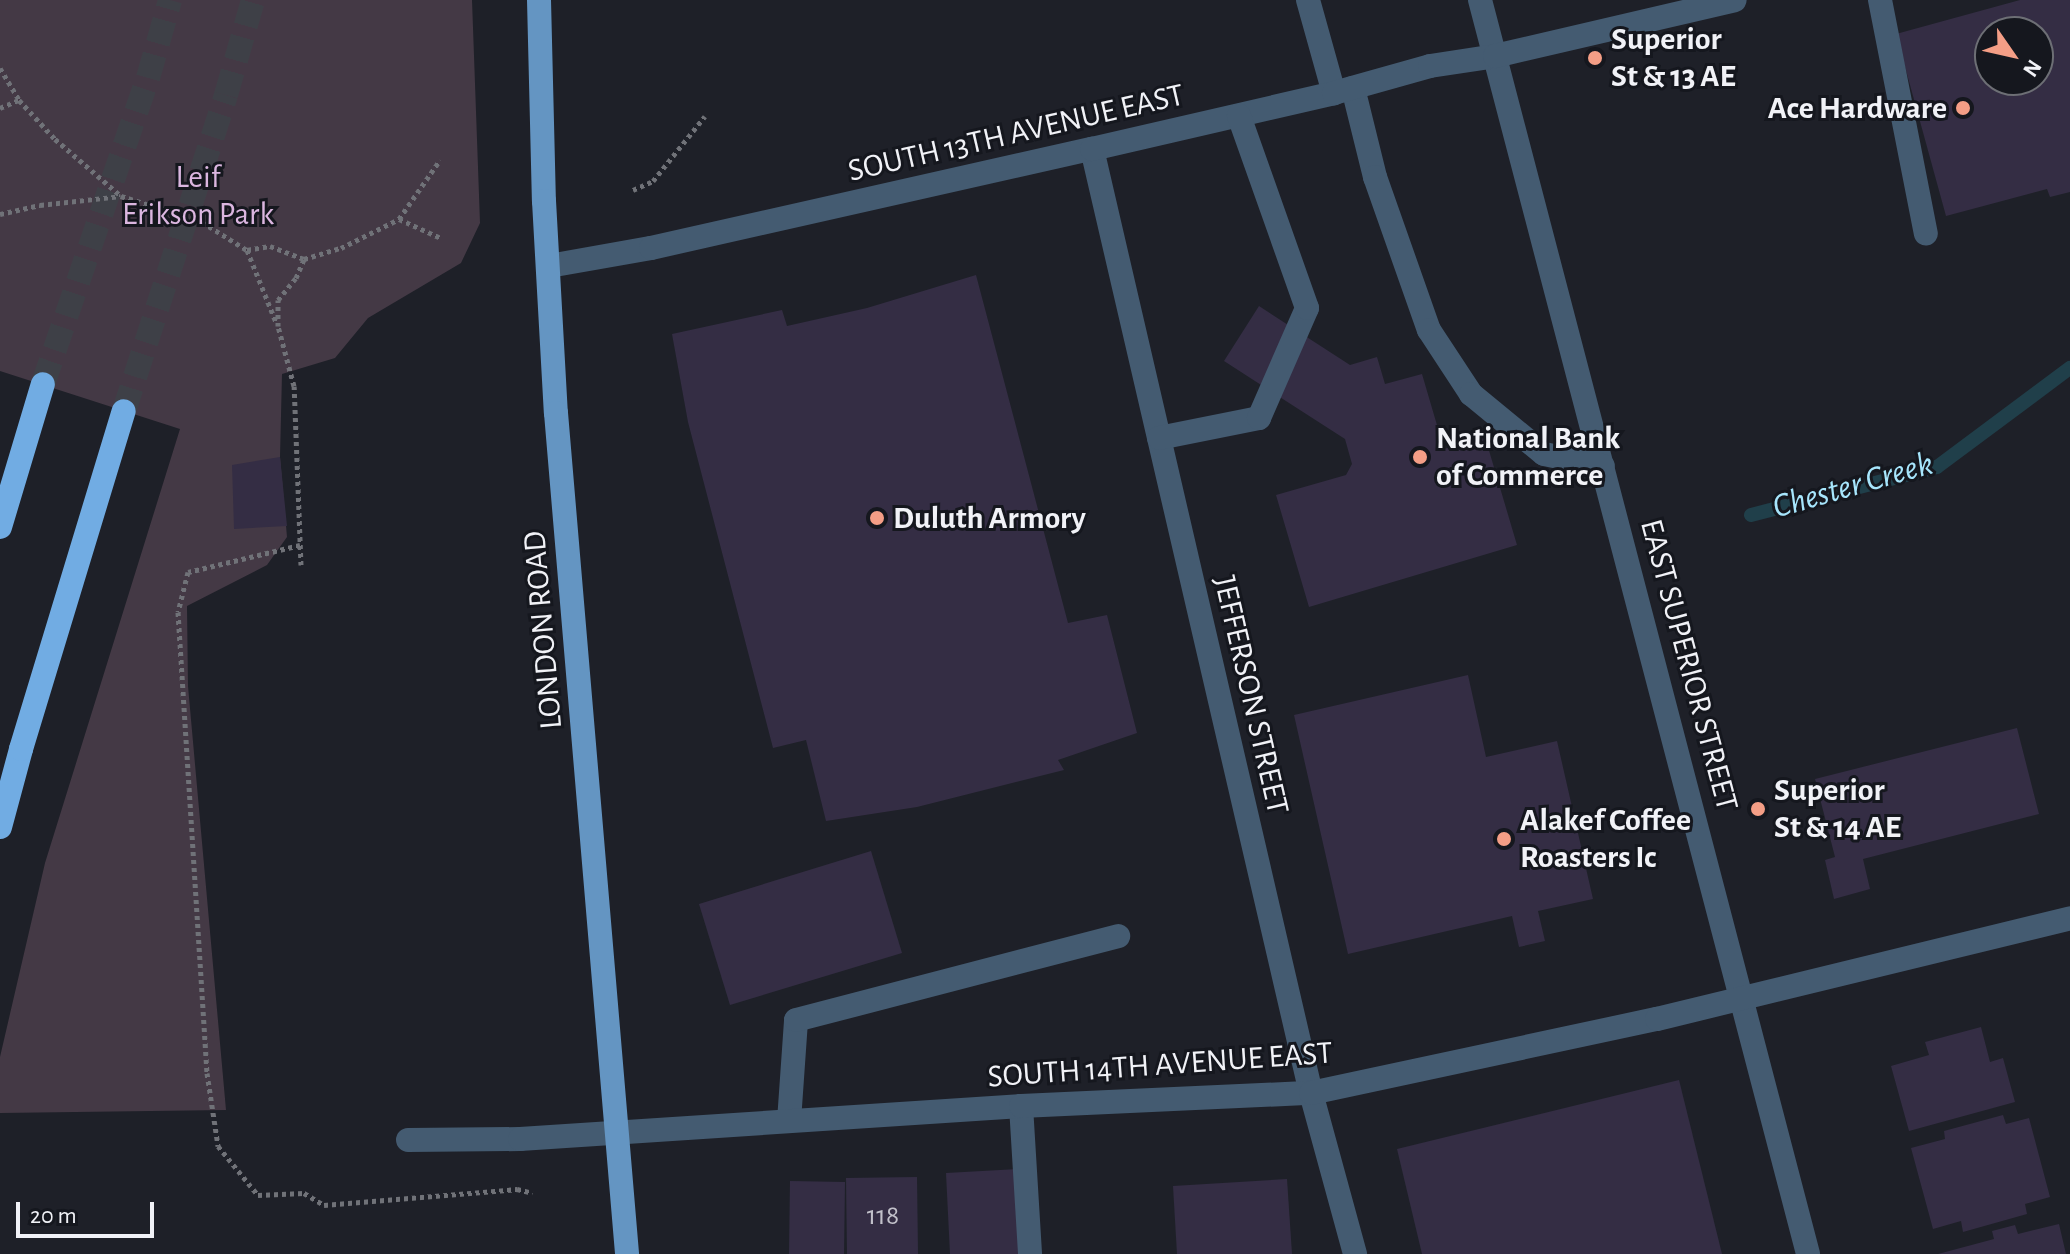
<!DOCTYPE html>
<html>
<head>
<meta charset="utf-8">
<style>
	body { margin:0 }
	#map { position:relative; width:2070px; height:1254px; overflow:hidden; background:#1e2028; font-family:"Alegreya Sans",sans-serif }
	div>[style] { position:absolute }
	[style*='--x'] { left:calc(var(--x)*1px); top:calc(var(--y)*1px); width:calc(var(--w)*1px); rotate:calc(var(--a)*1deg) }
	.green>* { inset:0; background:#443945 }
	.stream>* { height:14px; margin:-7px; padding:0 7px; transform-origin:7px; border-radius:7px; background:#203f4a }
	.building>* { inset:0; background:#342d44 }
	.highway-tunnel>* { height:24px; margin-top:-12px; transform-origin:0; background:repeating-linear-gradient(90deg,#3e4047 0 24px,transparent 0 36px) }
	.path>* { height:5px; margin-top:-2.5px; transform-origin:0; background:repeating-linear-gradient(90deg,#707278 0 4px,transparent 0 8px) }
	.minor>* { height:24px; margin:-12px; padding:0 12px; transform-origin:12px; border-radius:12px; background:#445b71 }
	.major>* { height:24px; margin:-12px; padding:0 12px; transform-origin:12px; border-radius:12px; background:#6495c2 }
	.highway>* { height:24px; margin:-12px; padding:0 12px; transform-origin:12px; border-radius:12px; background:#71ace3 }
	.dots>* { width:22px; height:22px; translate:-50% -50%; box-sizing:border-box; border:4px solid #15171e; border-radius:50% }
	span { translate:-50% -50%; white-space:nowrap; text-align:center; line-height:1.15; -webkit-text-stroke:6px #15171e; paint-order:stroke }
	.number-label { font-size:28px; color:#c2c1ca }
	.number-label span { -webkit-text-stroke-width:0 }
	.poi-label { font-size:32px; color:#f1f2f7; font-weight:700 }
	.left { translate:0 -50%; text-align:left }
	.right { translate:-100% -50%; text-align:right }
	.street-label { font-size:32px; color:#f1f2f7 }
	.park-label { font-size:32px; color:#dbb6e0 }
	.water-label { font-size:34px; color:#a7e6fd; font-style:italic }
	.north { position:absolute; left:1974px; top:16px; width:80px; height:80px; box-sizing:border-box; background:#15171e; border:2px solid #6d6f75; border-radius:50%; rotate:124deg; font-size:22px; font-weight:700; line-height:32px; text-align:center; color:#f1f2f7 }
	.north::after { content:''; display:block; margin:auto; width:28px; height:36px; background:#f49e86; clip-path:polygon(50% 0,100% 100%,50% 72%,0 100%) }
	.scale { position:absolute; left:16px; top:1202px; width:138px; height:36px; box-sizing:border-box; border:4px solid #f1f2f7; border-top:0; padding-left:10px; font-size:24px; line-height:28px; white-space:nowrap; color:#f1f2f7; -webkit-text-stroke:6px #15171e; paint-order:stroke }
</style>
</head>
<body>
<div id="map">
	<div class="green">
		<i style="clip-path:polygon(0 0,472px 0,480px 223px,461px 263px,368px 318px,335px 358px,282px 374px,280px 457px,287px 537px,267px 565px,187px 606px,188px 686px,226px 1110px,0 1113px,0 1057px,45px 863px,180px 429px,0 371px)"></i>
	</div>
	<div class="stream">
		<i style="--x:1751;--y:515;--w:192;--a:-14.5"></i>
		<i style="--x:1937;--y:467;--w:166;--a:-36.7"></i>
	</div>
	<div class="building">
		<i style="clip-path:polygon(evenodd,2020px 0,2070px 0,2070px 192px,2050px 197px,2047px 189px,1946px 216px,1896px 34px,2020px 0,1990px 32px,2038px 32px,2038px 80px,1990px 80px,1990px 32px)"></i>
		<i style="clip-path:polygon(976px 275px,1068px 623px,1107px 615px,1137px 733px,1058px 760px,1064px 770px,917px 807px,826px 821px,806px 740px,773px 748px,688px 422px,672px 334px,782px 310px,787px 326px,867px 308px)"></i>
		<i style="clip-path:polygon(1259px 306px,1350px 365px,1377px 357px,1385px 384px,1422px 374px,1444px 449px,1485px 437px,1517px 545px,1309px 607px,1276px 495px,1346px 475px,1352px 464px,1345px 439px,1224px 361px)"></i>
		<i style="clip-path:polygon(280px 457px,287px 526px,234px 529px,232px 465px)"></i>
		<i style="clip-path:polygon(1468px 675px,1486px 757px,1557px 741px,1593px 899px,1538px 911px,1545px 941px,1519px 947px,1512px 916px,1348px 954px,1294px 715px)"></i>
		<i style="clip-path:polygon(2017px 728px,2039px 814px,1863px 859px,1870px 889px,1834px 899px,1825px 860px,1835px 857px,1815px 779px)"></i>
		<i style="clip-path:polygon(871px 851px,902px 953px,730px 1005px,699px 904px)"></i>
		<i style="clip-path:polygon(1981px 1027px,1990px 1062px,2003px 1058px,2015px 1102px,1909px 1131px,1891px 1066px,1929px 1055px,1925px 1042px)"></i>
		<i style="clip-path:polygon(1679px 1080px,1722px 1254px,1422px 1254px,1397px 1149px)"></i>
		<i style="clip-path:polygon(2003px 1115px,2006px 1124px,2029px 1118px,2050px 1197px,2025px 1204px,2027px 1214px,1963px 1232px,1961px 1221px,1933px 1229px,1911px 1148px,1945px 1139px,1944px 1131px)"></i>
		<i style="clip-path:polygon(1020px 1169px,1024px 1254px,950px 1254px,946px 1173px)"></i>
		<i style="clip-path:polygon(917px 1177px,918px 1254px,847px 1254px,846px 1178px)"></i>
		<i style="clip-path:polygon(1287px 1179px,1292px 1254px,1177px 1254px,1173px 1186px)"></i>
		<i style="clip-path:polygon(790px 1181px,845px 1182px,844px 1254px,789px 1254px)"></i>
		<i style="clip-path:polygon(2059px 1224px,2066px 1254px,1938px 1254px,1994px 1239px,1992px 1231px,2015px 1225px,2018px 1234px)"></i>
	</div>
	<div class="highway-tunnel">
		<i style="--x:43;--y:384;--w:324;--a:-71.1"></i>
		<i style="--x:148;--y:78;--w:81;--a:-74.2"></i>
		<i style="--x:124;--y:411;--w:332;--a:-72.1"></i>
		<i style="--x:226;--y:95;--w:99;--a:-74.1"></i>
	</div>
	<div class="path">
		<i style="--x:0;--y:68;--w:37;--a:59"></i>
		<i style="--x:19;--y:100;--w:53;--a:47.3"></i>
		<i style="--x:55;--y:139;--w:87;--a:40.8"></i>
		<i style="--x:0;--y:108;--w:21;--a:-23"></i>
		<i style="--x:633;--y:190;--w:22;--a:-24"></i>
		<i style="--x:653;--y:181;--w:83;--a:-51.3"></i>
		<i style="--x:0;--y:214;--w:41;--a:-12.7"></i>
		<i style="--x:40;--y:205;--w:81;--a:-6.3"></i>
		<i style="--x:121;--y:196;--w:85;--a:17.8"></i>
		<i style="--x:202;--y:222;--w:53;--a:31.9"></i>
		<i style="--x:247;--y:250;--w:78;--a:68.1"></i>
		<i style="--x:399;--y:219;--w:46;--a:24.3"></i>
		<i style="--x:247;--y:250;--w:23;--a:-10"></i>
		<i style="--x:270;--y:246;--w:36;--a:21"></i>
		<i style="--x:300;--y:545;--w:115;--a:166.4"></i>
		<i style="--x:188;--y:572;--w:41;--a:104"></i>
		<i style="--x:178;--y:612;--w:462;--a:86.4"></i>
		<i style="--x:207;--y:1073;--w:74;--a:81.4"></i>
		<i style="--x:218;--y:1146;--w:63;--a:50.8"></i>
		<i style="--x:258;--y:1195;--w:46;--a:-2.5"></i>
		<i style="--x:304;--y:1193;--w:23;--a:31"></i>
		<i style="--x:324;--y:1205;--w:194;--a:-4.7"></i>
		<i style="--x:517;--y:1189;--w:16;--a:14"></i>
		<i style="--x:301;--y:565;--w:179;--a:-92.2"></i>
		<i style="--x:294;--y:386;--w:62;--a:-104.9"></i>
		<i style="--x:278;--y:326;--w:26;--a:-90"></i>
		<i style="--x:278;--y:300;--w:28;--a:-51"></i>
		<i style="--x:296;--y:278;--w:21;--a:-67"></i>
		<i style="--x:304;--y:259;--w:39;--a:-17"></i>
		<i style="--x:341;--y:248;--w:65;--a:-26.6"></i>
		<i style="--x:399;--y:219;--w:72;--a:-55.2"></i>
	</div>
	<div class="minor">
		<i style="--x:1308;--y:0;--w:97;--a:74.4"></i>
		<i style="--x:1480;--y:0;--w:1296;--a:75.34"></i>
		<i style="--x:1880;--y:0;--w:238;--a:78.9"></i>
		<i style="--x:1353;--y:88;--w:92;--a:76.1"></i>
		<i style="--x:1375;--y:177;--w:162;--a:70.6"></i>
		<i style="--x:1429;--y:330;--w:77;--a:56.7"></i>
		<i style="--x:1471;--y:394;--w:94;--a:39.4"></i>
		<i style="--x:1544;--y:454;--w:60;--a:11.5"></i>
		<i style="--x:1092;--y:149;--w:969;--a:76.94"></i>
		<i style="--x:1311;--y:1093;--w:167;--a:74.7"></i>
		<i style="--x:549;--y:266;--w:104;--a:-10"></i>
		<i style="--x:651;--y:248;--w:452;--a:-12.7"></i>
		<i style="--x:1092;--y:149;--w:248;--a:-13"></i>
		<i style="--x:1334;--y:93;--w:100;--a:-15.7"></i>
		<i style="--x:1430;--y:66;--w:66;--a:-8.7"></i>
		<i style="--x:1495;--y:56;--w:246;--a:-13.1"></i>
		<i style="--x:1159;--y:438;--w:102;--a:-11.3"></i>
		<i style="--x:1259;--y:418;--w:120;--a:-66.4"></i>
		<i style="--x:1307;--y:308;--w:204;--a:-109.5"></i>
		<i style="--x:1021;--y:1106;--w:148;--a:86.5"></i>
		<i style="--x:789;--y:1121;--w:101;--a:-86"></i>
		<i style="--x:796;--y:1020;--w:333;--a:-14.6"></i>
		<i style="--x:408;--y:1140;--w:112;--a:-0.5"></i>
		<i style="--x:520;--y:1139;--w:502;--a:-3.77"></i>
		<i style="--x:1021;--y:1106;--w:290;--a:-2.6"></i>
		<i style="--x:1311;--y:1093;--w:354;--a:-12.1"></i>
		<i style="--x:1657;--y:1019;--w:425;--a:-13.7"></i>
	</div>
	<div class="major">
		<i style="--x:539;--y:0;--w:201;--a:88.6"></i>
		<i style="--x:544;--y:201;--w:212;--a:86.8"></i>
		<i style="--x:556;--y:413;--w:844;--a:85.17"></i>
	</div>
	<div class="highway">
		<i style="--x:0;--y:527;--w:149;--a:-73.3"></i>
		<i style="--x:0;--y:827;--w:81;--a:-74.9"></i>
		<i style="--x:21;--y:749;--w:353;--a:-73.1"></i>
	</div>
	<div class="dots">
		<i style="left:1595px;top:58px;background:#f49e86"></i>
		<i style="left:1963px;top:108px;background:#f49e86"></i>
		<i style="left:1420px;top:457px;background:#f49e86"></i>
		<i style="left:877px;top:518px;background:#f49e86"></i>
		<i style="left:1758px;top:809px;background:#f49e86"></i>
		<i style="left:1504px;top:839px;background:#f49e86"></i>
	</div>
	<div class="number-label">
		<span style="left:883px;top:1216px">118</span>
	</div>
	<div class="poi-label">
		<span class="left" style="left:1611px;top:58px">Superior<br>St &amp; 13 AE</span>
		<span class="right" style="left:1947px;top:108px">Ace Hardware</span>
		<span class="left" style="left:1436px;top:457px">National Bank<br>of Commerce</span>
		<span class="left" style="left:893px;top:518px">Duluth Armory</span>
		<span class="left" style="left:1774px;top:809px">Superior<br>St &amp; 14 AE</span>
		<span class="left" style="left:1520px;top:839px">Alakef Coffee<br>Roasters Ic</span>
	</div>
	<div class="street-label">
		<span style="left:1016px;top:133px;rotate:-13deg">SOUTH 13TH AVENUE EAST</span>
		<span style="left:543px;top:630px;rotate:-95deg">LONDON ROAD</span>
		<span style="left:1689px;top:665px;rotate:75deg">EAST SUPERIOR STREET</span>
		<span style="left:1251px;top:695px;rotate:77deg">JEFFERSON STREET</span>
		<span style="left:1160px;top:1065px;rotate:-4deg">SOUTH 14TH AVENUE EAST</span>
	</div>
	<div class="park-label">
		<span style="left:198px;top:196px">Leif<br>Erikson Park</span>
	</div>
	<div class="water-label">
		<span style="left:1853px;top:486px;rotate:-16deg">Chester Creek</span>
	</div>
	<div class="north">N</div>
	<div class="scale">20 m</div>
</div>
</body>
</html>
